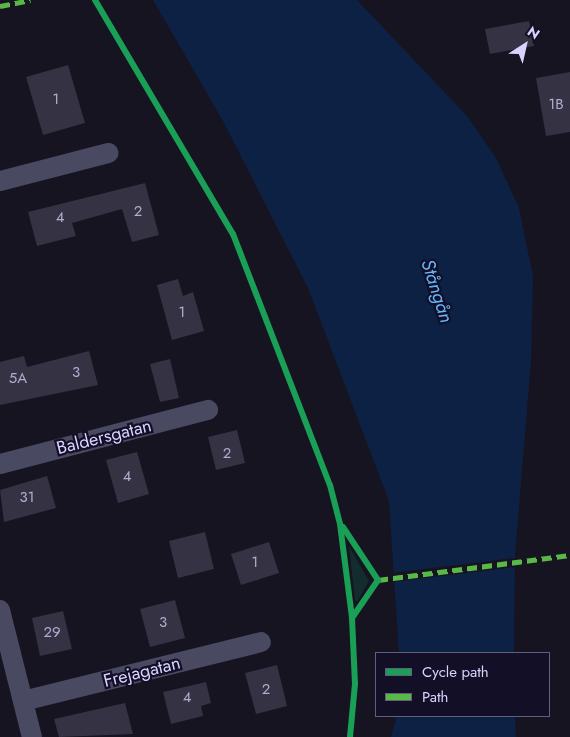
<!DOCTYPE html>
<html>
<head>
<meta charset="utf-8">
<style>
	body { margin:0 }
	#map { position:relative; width:570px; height:737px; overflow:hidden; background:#161421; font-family:Jost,sans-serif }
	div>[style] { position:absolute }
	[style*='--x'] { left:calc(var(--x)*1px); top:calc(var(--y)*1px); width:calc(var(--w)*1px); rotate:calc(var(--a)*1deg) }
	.green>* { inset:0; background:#132c2d }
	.water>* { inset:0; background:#0d2144 }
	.pier>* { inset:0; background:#161421 }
	.building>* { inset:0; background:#343243 }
	.minor>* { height:20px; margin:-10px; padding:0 10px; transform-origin:10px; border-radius:10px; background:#4a4962 }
	.quiet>* { height:5px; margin-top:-2.5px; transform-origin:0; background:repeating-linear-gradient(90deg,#58b947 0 10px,transparent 0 15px) }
	.cycleway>* { height:6px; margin:-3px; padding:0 3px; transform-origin:3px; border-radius:3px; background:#1a9f57 }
	span { translate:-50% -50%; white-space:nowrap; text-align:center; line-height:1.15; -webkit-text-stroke:4.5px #130f26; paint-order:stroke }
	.number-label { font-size:15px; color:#b0acd0 }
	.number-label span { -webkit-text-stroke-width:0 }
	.street-label { font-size:18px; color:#d9d4ff }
	.water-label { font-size:19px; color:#62b6ff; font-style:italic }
	.legend { position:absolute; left:375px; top:652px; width:175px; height:65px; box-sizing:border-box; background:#130f26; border:1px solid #625e7d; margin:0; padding:6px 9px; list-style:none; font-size:15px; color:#d9d4ff }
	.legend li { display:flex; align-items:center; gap:10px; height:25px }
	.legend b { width:25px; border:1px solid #625e7d }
	.north { position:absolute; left:500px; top:20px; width:50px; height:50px; -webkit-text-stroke:4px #130f26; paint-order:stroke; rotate:35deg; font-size:14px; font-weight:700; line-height:20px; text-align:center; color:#d9d4ff }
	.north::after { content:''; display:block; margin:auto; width:18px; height:22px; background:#d9d4ff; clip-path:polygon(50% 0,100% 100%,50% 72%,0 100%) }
</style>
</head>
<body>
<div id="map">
	<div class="green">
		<i style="clip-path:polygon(349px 546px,369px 581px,357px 602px,355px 600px)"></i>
	</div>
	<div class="water">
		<i style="clip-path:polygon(153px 0,357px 0,467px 116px,496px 158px,519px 208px,533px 276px,531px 361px,515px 555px,514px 653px,399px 653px,389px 501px,308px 288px,223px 121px)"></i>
		<i style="clip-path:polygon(397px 716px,515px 716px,516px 737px,391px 737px)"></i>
	</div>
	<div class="pier">
		<i style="clip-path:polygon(515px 558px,517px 567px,392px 582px,391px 573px)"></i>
	</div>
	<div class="building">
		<i style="clip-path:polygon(529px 21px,534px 46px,490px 54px,485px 29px)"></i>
		<i style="clip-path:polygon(68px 65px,85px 123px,43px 135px,26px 77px)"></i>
		<i style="clip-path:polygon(570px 72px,570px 132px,546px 136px,536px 78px)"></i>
		<i style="clip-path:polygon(145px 183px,159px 235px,132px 242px,122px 209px,72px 223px,76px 236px,37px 246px,28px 212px)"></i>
		<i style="clip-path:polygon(178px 279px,183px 296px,193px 292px,204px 331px,172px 340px,157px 285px)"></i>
		<i style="clip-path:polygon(89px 351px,98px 385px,0 405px,0 362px,24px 356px,27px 367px)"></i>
		<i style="clip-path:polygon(170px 359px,179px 398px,160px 402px,150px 364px)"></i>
		<i style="clip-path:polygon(237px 430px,245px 463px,216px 470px,208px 437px)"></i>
		<i style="clip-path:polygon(137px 452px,149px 494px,118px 503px,106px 460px)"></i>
		<i style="clip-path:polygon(47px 476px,56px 508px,4px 522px,0 490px)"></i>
		<i style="clip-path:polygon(205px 532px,214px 569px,178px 578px,169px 541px)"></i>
		<i style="clip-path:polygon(269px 542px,279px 573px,241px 585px,231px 554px)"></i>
		<i style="clip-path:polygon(175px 600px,185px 638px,150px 647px,140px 609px)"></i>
		<i style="clip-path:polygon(63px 611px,72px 649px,40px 656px,32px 618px)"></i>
		<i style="clip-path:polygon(277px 665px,287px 706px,256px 714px,245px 673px)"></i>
		<i style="clip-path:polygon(206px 682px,211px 703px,201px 706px,203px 716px,171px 724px,163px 692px)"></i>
		<i style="clip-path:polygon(125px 703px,133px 734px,59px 737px,54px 719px)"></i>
	</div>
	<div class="minor">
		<i style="--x:0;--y:181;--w:112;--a:-14.5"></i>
		<i style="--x:0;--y:464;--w:215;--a:-14.6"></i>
		<i style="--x:0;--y:610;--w:131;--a:75.9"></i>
		<i style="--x:23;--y:701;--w:245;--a:-13.9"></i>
	</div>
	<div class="quiet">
		<i style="--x:0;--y:6;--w:31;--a:-11"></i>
		<i style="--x:378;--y:580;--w:194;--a:-7.4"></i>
	</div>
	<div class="cycleway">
		<i style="--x:95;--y:0;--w:272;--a:59.5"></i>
		<i style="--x:233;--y:234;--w:269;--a:68.9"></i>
		<i style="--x:330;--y:485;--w:40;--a:75.6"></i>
		<i style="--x:340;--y:524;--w:95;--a:82.7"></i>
		<i style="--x:352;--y:618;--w:66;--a:87.4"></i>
		<i style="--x:355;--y:684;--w:53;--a:95.4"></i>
		<i style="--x:343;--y:527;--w:64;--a:56.6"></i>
		<i style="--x:378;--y:580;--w:46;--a:124.4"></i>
	</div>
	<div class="number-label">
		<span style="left:56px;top:100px">1</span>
		<span style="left:556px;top:105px">1B</span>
		<span style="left:138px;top:212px">2</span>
		<span style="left:60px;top:218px">4</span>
		<span style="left:182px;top:313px">1</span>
		<span style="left:76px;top:373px">3</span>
		<span style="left:18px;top:379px">5A</span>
		<span style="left:227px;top:454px">2</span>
		<span style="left:127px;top:477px">4</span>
		<span style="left:27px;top:498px">31</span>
		<span style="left:255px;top:563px">1</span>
		<span style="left:163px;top:623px">3</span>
		<span style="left:52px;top:633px">29</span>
		<span style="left:266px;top:690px">2</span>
		<span style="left:187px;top:698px">4</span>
	</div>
	<div class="street-label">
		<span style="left:104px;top:437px;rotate:-14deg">Baldersgatan</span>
		<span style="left:142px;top:672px;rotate:-14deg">Frejagatan</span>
	</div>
	<div class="water-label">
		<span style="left:437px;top:291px;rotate:72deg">Stångån</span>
	</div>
	<ul class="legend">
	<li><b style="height:6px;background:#1a9f57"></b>Cycle path</li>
	<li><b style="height:6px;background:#58b947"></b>Path</li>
	</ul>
	<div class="north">N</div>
</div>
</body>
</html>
